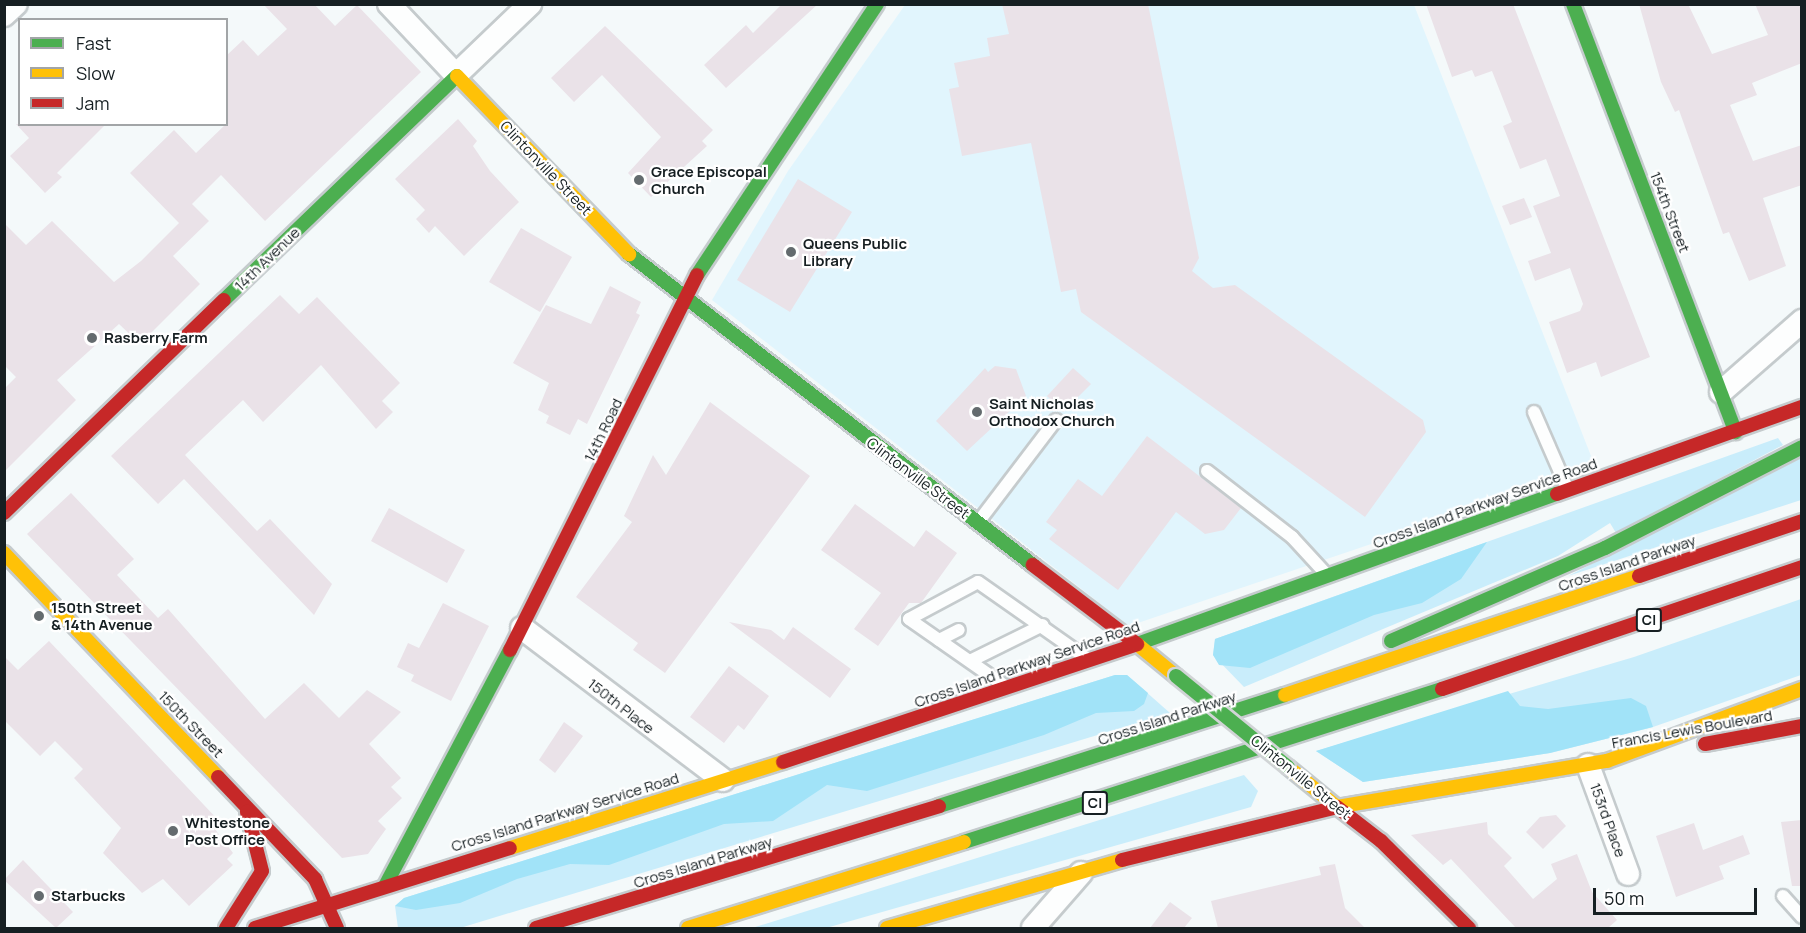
<!DOCTYPE html>
<html>
<head>
<meta charset="utf-8">
<style>
	body { margin:0 }
	#map { position:relative; width:1806px; height:933px; overflow:hidden; background:#f4f9fa; font-family:Manrope,sans-serif }
	div>[style] { position:absolute }
	[style*='--x'] { left:calc(var(--x)*1px); top:calc(var(--y)*1px); width:calc(var(--w)*1px); rotate:calc(var(--a)*1deg) }
	.built>* { inset:0; background:#e1f5fd }
	.green>* { inset:0; background:#c9edfb }
	.forest>* { inset:0; background:#a1e3f8 }
	.building>* { inset:0; background:#eae2e8 }
	.roads { filter:drop-shadow(2px 0 #c5cbcd) drop-shadow(-2px 0 #c5cbcd) drop-shadow(0 2px #c5cbcd) drop-shadow(0 -2px #c5cbcd) }
	.lane>* { height:12px; margin:-6px; padding:0 6px; transform-origin:6px; border-radius:6px; background:#fdfefe }
	.street>* { height:22px; margin:-11px; padding:0 11px; transform-origin:11px; border-radius:11px; background:#fdfefe }
	.fast>* { height:14px; margin:-7px; padding:0 7px; transform-origin:7px; border-radius:7px; background:#4caf50 }
	.slow>* { height:14px; margin:-7px; padding:0 7px; transform-origin:7px; border-radius:7px; background:#ffc107 }
	.jam>* { height:14px; margin:-7px; padding:0 7px; transform-origin:7px; border-radius:7px; background:#c62828 }
	.bridges { filter:drop-shadow(2px 0 #d1d4d6) drop-shadow(-2px 0 #d1d4d6) drop-shadow(0 2px #d1d4d6) drop-shadow(0 -2px #d1d4d6) }
	.fast-bridge>* { height:14px; margin:-7px; padding:0 7px; transform-origin:7px; border-radius:7px; background:#4caf50 }
	.dots>* { width:16px; height:16px; translate:-50% -50%; box-sizing:border-box; border:3px solid #fff; border-radius:50% }
	span { translate:-50% -50%; white-space:nowrap; text-align:center; line-height:1.15; -webkit-text-stroke:4.5px #fff; paint-order:stroke }
	.shield-label span { padding:2px 4px; background:#fff; border:2px solid; border-radius:4px; -webkit-text-stroke-width:0 }
	.shield-label { font-size:14px; color:#161f22; font-weight:700 }
	.street-label { font-size:15px; color:#161f22 }
	.poi-label { font-size:15px; color:#161f22; font-weight:700 }
	.left { translate:0 -50%; text-align:left }
	.frame { position:absolute; inset:0; border:6px solid #161f22; pointer-events:none }
	.legend { position:absolute; left:18px; top:18px; width:210px; height:108px; box-sizing:border-box; background:#fff; border:2px solid #a2a5a7; margin:0; padding:8px 10px; list-style:none; font-size:18px; color:#161f22 }
	.legend li { display:flex; align-items:center; gap:12px; height:30px }
	.legend b { width:30px; border:2px solid #a2a5a7 }
	.scale { position:absolute; left:1593px; top:888px; width:164px; height:27px; box-sizing:border-box; border:3px solid #161f22; border-top:0; padding-left:8px; font-size:18px; line-height:21px; white-space:nowrap; color:#161f22; -webkit-text-stroke:4px #fff; paint-order:stroke }
</style>
</head>
<body>
<div id="map">
	<div class="built">
		<i style="clip-path:polygon(905px 5px,1414px 5px,1593px 461px,1383px 540px,1129px 626px,712px 300px,788px 171px)"></i>
	</div>
	<div class="green">
		<i style="clip-path:polygon(1778px 438px,1783px 445px,1616px 533px,1610px 523px,1558px 556px,1244px 687px,1213px 655px,1215px 639px)"></i>
		<i style="clip-path:polygon(1801px 458px,1801px 500px,1568px 576px)"></i>
		<i style="clip-path:polygon(1801px 599px,1801px 675px,1653px 727px,1550px 753px,1363px 782px,1316px 751px,1634px 657px)"></i>
		<i style="clip-path:polygon(1115px 675px,1127px 675px,1170px 713px,460px 928px,398px 928px,395px 906px,404px 898px)"></i>
		<i style="clip-path:polygon(1244px 775px,1258px 791px,1251px 807px,826px 928px,752px 928px)"></i>
	</div>
	<div class="forest">
		<i style="clip-path:polygon(1487px 542px,1461px 579px,1422px 603px,1374px 615px,1250px 668px,1219px 665px,1213px 655px,1215px 639px)"></i>
		<i style="clip-path:polygon(1115px 675px,1127px 675px,1148px 693px,1144px 704px,1134px 711px,1096px 713px,1044px 735px,867px 791px,827px 785px,773px 821px,724px 824px,609px 865px,570px 864px,517px 879px,460px 903px,416px 910px,395px 906px,404px 898px)"></i>
		<i style="clip-path:polygon(1508px 691px,1520px 706px,1548px 709px,1631px 698px,1646px 706px,1653px 727px,1550px 753px,1363px 782px,1316px 751px)"></i>
	</div>
	<div class="building">
		<i style="clip-path:polygon(263px 4px,314px 4px,335px 26px,357px 5px,421px 72px,265px 221px,221px 175px,192px 204px,209px 221px,173px 256px,200px 284px,140px 344px,119px 324px,57px 380px,76px 400px,4px 472px,4px 389px,16px 377px,4px 365px,4px 223px,26px 245px,52px 221px,114px 282px,141px 261px,179px 223px,130px 173px,174px 130px,196px 153px,226px 124px,226px 56px,243px 40px,258px 56px,287px 29px)"></i>
		<i style="clip-path:polygon(782px 4px,818px 4px,726px 88px,704px 65px,746px 25px,753px 33px)"></i>
		<i style="clip-path:polygon(1002px 4px,1148px 4px,1199px 258px,1192px 271px,1213px 288px,1235px 285px,1423px 420px,1426px 432px,1365px 517px,1081px 312px,1076px 289px,1061px 292px,1031px 143px,962px 156px,949px 89px,959px 87px,954px 63px,990px 56px,987px 38px,1009px 34px)"></i>
		<i style="clip-path:polygon(1426px 4px,1513px 4px,1650px 357px,1601px 377px,1596px 362px,1567px 373px,1549px 322px,1580px 311px,1583px 304px,1570px 268px,1535px 281px,1528px 261px,1551px 253px,1533px 206px,1560px 196px,1546px 159px,1520px 169px,1503px 126px,1512px 122px,1492px 71px,1475px 77px,1472px 70px,1452px 77px)"></i>
		<i style="clip-path:polygon(1639px 4px,1688px 4px,1712px 54px,1768px 35px,1755px 4px,1802px 4px,1802px 63px,1752px 83px,1757px 95px,1730px 105px,1753px 161px,1802px 145px,1802px 185px,1763px 198px,1786px 266px,1749px 281px,1729px 232px,1723px 234px,1679px 110px,1675px 112px,1661px 82px)"></i>
		<i style="clip-path:polygon(605px 26px,713px 130px,702px 141px,707px 146px,651px 197px,628px 173px,661px 137px,602px 75px,574px 102px,551px 78px)"></i>
		<i style="clip-path:polygon(458px 119px,477px 141px,473px 146px,490px 171px,519px 202px,464px 256px,435px 226px,429px 233px,416px 219px,425px 210px,395px 179px)"></i>
		<i style="clip-path:polygon(16px 124px,106px 124px,57px 173px,62px 177px,45px 193px,10px 156px,29px 138px)"></i>
		<i style="clip-path:polygon(798px 179px,852px 212px,790px 312px,737px 280px)"></i>
		<i style="clip-path:polygon(1524px 198px,1532px 217px,1510px 225px,1502px 206px)"></i>
		<i style="clip-path:polygon(521px 228px,572px 257px,540px 312px,489px 282px)"></i>
		<i style="clip-path:polygon(610px 286px,641px 302px,636px 313px,640px 315px,587px 424px,578px 419px,570px 435px,546px 423px,549px 416px,538px 410px,549px 383px,513px 363px,546px 305px,591px 324px)"></i>
		<i style="clip-path:polygon(280px 295px,299px 314px,317px 297px,400px 383px,382px 401px,393px 412px,376px 429px,321px 365px,263px 422px,243px 400px,185px 455px,257px 531px,270px 519px,332px 584px,314px 615px,184px 479px,158px 504px,111px 456px)"></i>
		<i style="clip-path:polygon(995px 366px,1016px 369px,1026px 396px,967px 451px,936px 421px,985px 368px,988px 372px)"></i>
		<i style="clip-path:polygon(1073px 368px,1091px 384px,1063px 412px,1047px 396px)"></i>
		<i style="clip-path:polygon(710px 402px,810px 476px,665px 673px,633px 650px,638px 643px,576px 597px,632px 522px,624px 516px,653px 455px,666px 475px)"></i>
		<i style="clip-path:polygon(1147px 436px,1241px 508px,1224px 530px,1205px 534px,1176px 512px,1118px 590px,1049px 539px,1057px 530px,1046px 522px,1078px 479px,1102px 496px)"></i>
		<i style="clip-path:polygon(71px 493px,134px 559px,117px 575px,158px 618px,168px 609px,265px 719px,304px 683px,339px 718px,367px 690px,401px 712px,369px 744px,401px 778px,391px 787px,402px 798px,378px 821px,386px 829px,368px 854px,342px 858px,27px 534px)"></i>
		<i style="clip-path:polygon(855px 504px,914px 547px,926px 530px,957px 553px,921px 603px,909px 603px,878px 646px,854px 629px,881px 593px,821px 550px)"></i>
		<i style="clip-path:polygon(389px 508px,465px 550px,447px 583px,371px 541px)"></i>
		<i style="clip-path:polygon(443px 603px,489px 626px,451px 701px,411px 681px,414px 675px,397px 667px,408px 643px,419px 648px)"></i>
		<i style="clip-path:polygon(729px 622px,771px 630px,784px 640px,793px 627px,851px 669px,830px 698px)"></i>
		<i style="clip-path:polygon(49px 641px,221px 823px,215px 829px,233px 853px,227px 859px,233px 865px,189px 906px,163px 879px,142px 893px,103px 853px,121px 828px,74px 778px,83px 769px,55px 741px,40px 756px,4px 720px,4px 656px,18px 670px)"></i>
		<i style="clip-path:polygon(729px 666px,769px 696px,744px 730px,738px 725px,724px 743px,690px 717px)"></i>
		<i style="clip-path:polygon(564px 722px,583px 736px,555px 773px,539px 760px)"></i>
		<i style="clip-path:polygon(1556px 815px,1566px 826px,1543px 849px,1526px 832px,1540px 817px)"></i>
		<i style="clip-path:polygon(1802px 820px,1802px 886px,1792px 886px,1781px 822px)"></i>
		<i style="clip-path:polygon(1487px 822px,1488px 834px,1512px 858px,1504px 866px,1533px 899px,1557px 879px,1551px 864px,1577px 854px,1592px 892px,1617px 920px,1608px 928px,1516px 928px,1451px 859px,1443px 865px,1411px 835px)"></i>
		<i style="clip-path:polygon(1694px 823px,1703px 850px,1743px 835px,1750px 854px,1719px 866px,1724px 879px,1676px 897px,1656px 836px)"></i>
		<i style="clip-path:polygon(23px 860px,73px 912px,56px 928px,4px 880px)"></i>
		<i style="clip-path:polygon(1335px 864px,1345px 908px,1365px 928px,1218px 928px,1211px 901px,1321px 875px,1319px 867px)"></i>
		<i style="clip-path:polygon(1170px 902px,1192px 918px,1184px 928px,1150px 928px)"></i>
	</div>
	<div class="roads">
		<div class="lane">
			<i style="--x:1534;--y:412;--w:83;--a:66.5"></i>
			<i style="--x:1207;--y:471;--w:108;--a:37.8"></i>
			<i style="--x:1292;--y:537;--w:52;--a:47.4"></i>
			<i style="--x:979;--y:521;--w:127;--a:-52.7"></i>
			<i style="--x:939;--y:640;--w:22;--a:-27"></i>
			<i style="--x:970;--y:661;--w:81;--a:-26.3"></i>
			<i style="--x:1005;--y:686;--w:117;--a:-145.1"></i>
			<i style="--x:909;--y:619;--w:78;--a:-28.2"></i>
			<i style="--x:978;--y:582;--w:132;--a:35.1"></i>
			<i style="--x:1783;--y:896;--w:28;--a:48"></i>
		</div>
		<div class="street">
			<i style="--x:389;--y:4;--w:98;--a:46.7"></i>
			<i style="--x:456;--y:75;--w:103;--a:-43.8"></i>
			<i style="--x:4;--y:15;--w:16;--a:-43"></i>
			<i style="--x:1721;--y:392;--w:108;--a:-41.2"></i>
			<i style="--x:522;--y:628;--w:252;--a:37.1"></i>
			<i style="--x:1588;--y:765;--w:116;--a:69.8"></i>
			<i style="--x:1033;--y:928;--w:73;--a:-48.9"></i>
		</div>
		<div class="fast">
			<i style="--x:1573;--y:4;--w:458;--a:69.2"></i>
			<i style="--x:629;--y:254;--w:510;--a:37.59"></i>
			<i style="--x:697;--y:275;--w:325;--a:-56.4"></i>
			<i style="--x:224;--y:300;--w:323;--a:-43.9"></i>
			<i style="--x:1391;--y:641;--w:233;--a:-23.5"></i>
			<i style="--x:1605;--y:548;--w:221;--a:-27.1"></i>
			<i style="--x:1137;--y:644;--w:446;--a:-19.7"></i>
			<i style="--x:939;--y:806;--w:363;--a:-17.8"></i>
			<i style="--x:964;--y:842;--w:502;--a:-17.75"></i>
			<i style="--x:385;--y:886;--w:267;--a:-62.1"></i>
		</div>
		<div class="slow">
			<i style="--x:457;--y:76;--w:248;--a:46"></i>
			<i style="--x:4;--y:553;--w:310;--a:46.3"></i>
			<i style="--x:1137;--y:644;--w:50;--a:39.4"></i>
			<i style="--x:1285;--y:695;--w:373;--a:-18.6"></i>
			<i style="--x:1288;--y:767;--w:63;--a:39.2"></i>
			<i style="--x:1337;--y:807;--w:274;--a:-9.7"></i>
			<i style="--x:1607;--y:761;--w:208;--a:-20.3"></i>
			<i style="--x:510;--y:848;--w:286;--a:-17.5"></i>
			<i style="--x:688;--y:928;--w:289;--a:-17.3"></i>
			<i style="--x:887;--y:928;--w:245;--a:-16.1"></i>
		</div>
		<div class="jam">
			<i style="--x:1557;--y:494;--w:260;--a:-19.6"></i>
			<i style="--x:4;--y:513;--w:306;--a:-44.1"></i>
			<i style="--x:1639;--y:576;--w:172;--a:-18.6"></i>
			<i style="--x:510;--y:650;--w:419;--a:-63.5"></i>
			<i style="--x:1442;--y:689;--w:380;--a:-18.7"></i>
			<i style="--x:1705;--y:744;--w:99;--a:-10.5"></i>
			<i style="--x:783;--y:762;--w:373;--a:-18.4"></i>
			<i style="--x:1137;--y:644;--w:131;--a:-142.8"></i>
			<i style="--x:218;--y:777;--w:141;--a:46.4"></i>
			<i style="--x:315;--y:879;--w:54;--a:65.8"></i>
			<i style="--x:1122;--y:860;--w:221;--a:-13.8"></i>
			<i style="--x:1337;--y:807;--w:56;--a:37.7"></i>
			<i style="--x:1381;--y:841;--w:124;--a:44.7"></i>
			<i style="--x:226;--y:928;--w:67;--a:-57.7"></i>
			<i style="--x:262;--y:871;--w:61;--a:-104.3"></i>
			<i style="--x:255;--y:928;--w:267;--a:-17.4"></i>
			<i style="--x:536;--y:928;--w:421;--a:-16.8"></i>
		</div>
	</div>
	<div class="bridges">
		<div class="fast-bridge">
			<i style="--x:1176;--y:676;--w:144;--a:39.1"></i>
		</div>
	</div>
	<div class="dots">
		<i style="left:639px;top:180px;background:#646b6e"></i>
		<i style="left:791px;top:252px;background:#646b6e"></i>
		<i style="left:92px;top:338px;background:#646b6e"></i>
		<i style="left:977px;top:412px;background:#646b6e"></i>
		<i style="left:39px;top:616px;background:#646b6e"></i>
		<i style="left:173px;top:831px;background:#646b6e"></i>
		<i style="left:39px;top:896px;background:#646b6e"></i>
	</div>
	<div class="shield-label">
		<span style="left:1649px;top:620px">CI</span>
		<span style="left:1095px;top:803px">CI</span>
	</div>
	<div class="street-label">
		<span style="left:546px;top:168px;rotate:46deg">Clintonville Street</span>
		<span style="left:1670px;top:212px;rotate:69deg">154th Street</span>
		<span style="left:267px;top:259px;rotate:-44deg">14th Avenue</span>
		<span style="left:603px;top:430px;rotate:-64deg">14th Road</span>
		<span style="left:918px;top:478px;rotate:37deg">Clintonville Street</span>
		<span style="left:1485px;top:503px;rotate:-20deg">Cross Island Parkway Service Road</span>
		<span style="left:1627px;top:563px;rotate:-19deg">Cross Island Parkway</span>
		<span style="left:1027px;top:664px;rotate:-19deg">Cross Island Parkway Service Road</span>
		<span style="left:621px;top:706px;rotate:38deg">150th Place</span>
		<span style="left:1167px;top:718px;rotate:-18deg">Cross Island Parkway</span>
		<span style="left:191px;top:724px;rotate:46deg">150th Street</span>
		<span style="left:1692px;top:729px;rotate:-10deg">Francis Lewis Boulevard</span>
		<span style="left:1301px;top:777px;rotate:39deg">Clintonville Street</span>
		<span style="left:565px;top:812px;rotate:-17deg">Cross Island Parkway Service Road</span>
		<span style="left:1608px;top:820px;rotate:70deg">153rd Place</span>
		<span style="left:703px;top:862px;rotate:-17deg">Cross Island Parkway</span>
	</div>
	<div class="poi-label">
		<span class="left" style="left:651px;top:180px">Grace Episcopal<br>Church</span>
		<span class="left" style="left:803px;top:252px">Queens Public<br>Library</span>
		<span class="left" style="left:104px;top:338px">Rasberry Farm</span>
		<span class="left" style="left:989px;top:412px">Saint Nicholas<br>Orthodox Church</span>
		<span class="left" style="left:51px;top:616px">150th Street<br>&amp; 14th Avenue</span>
		<span class="left" style="left:185px;top:831px">Whitestone<br>Post Office</span>
		<span class="left" style="left:51px;top:896px">Starbucks</span>
	</div>
	<div class="frame"></div>
	<ul class="legend">
	<li><b style="height:8px;background:#4caf50"></b>Fast</li>
	<li><b style="height:8px;background:#ffc107"></b>Slow</li>
	<li><b style="height:8px;background:#c62828"></b>Jam</li>
	</ul>
	<div class="scale">50 m</div>
</div>
</body>
</html>
